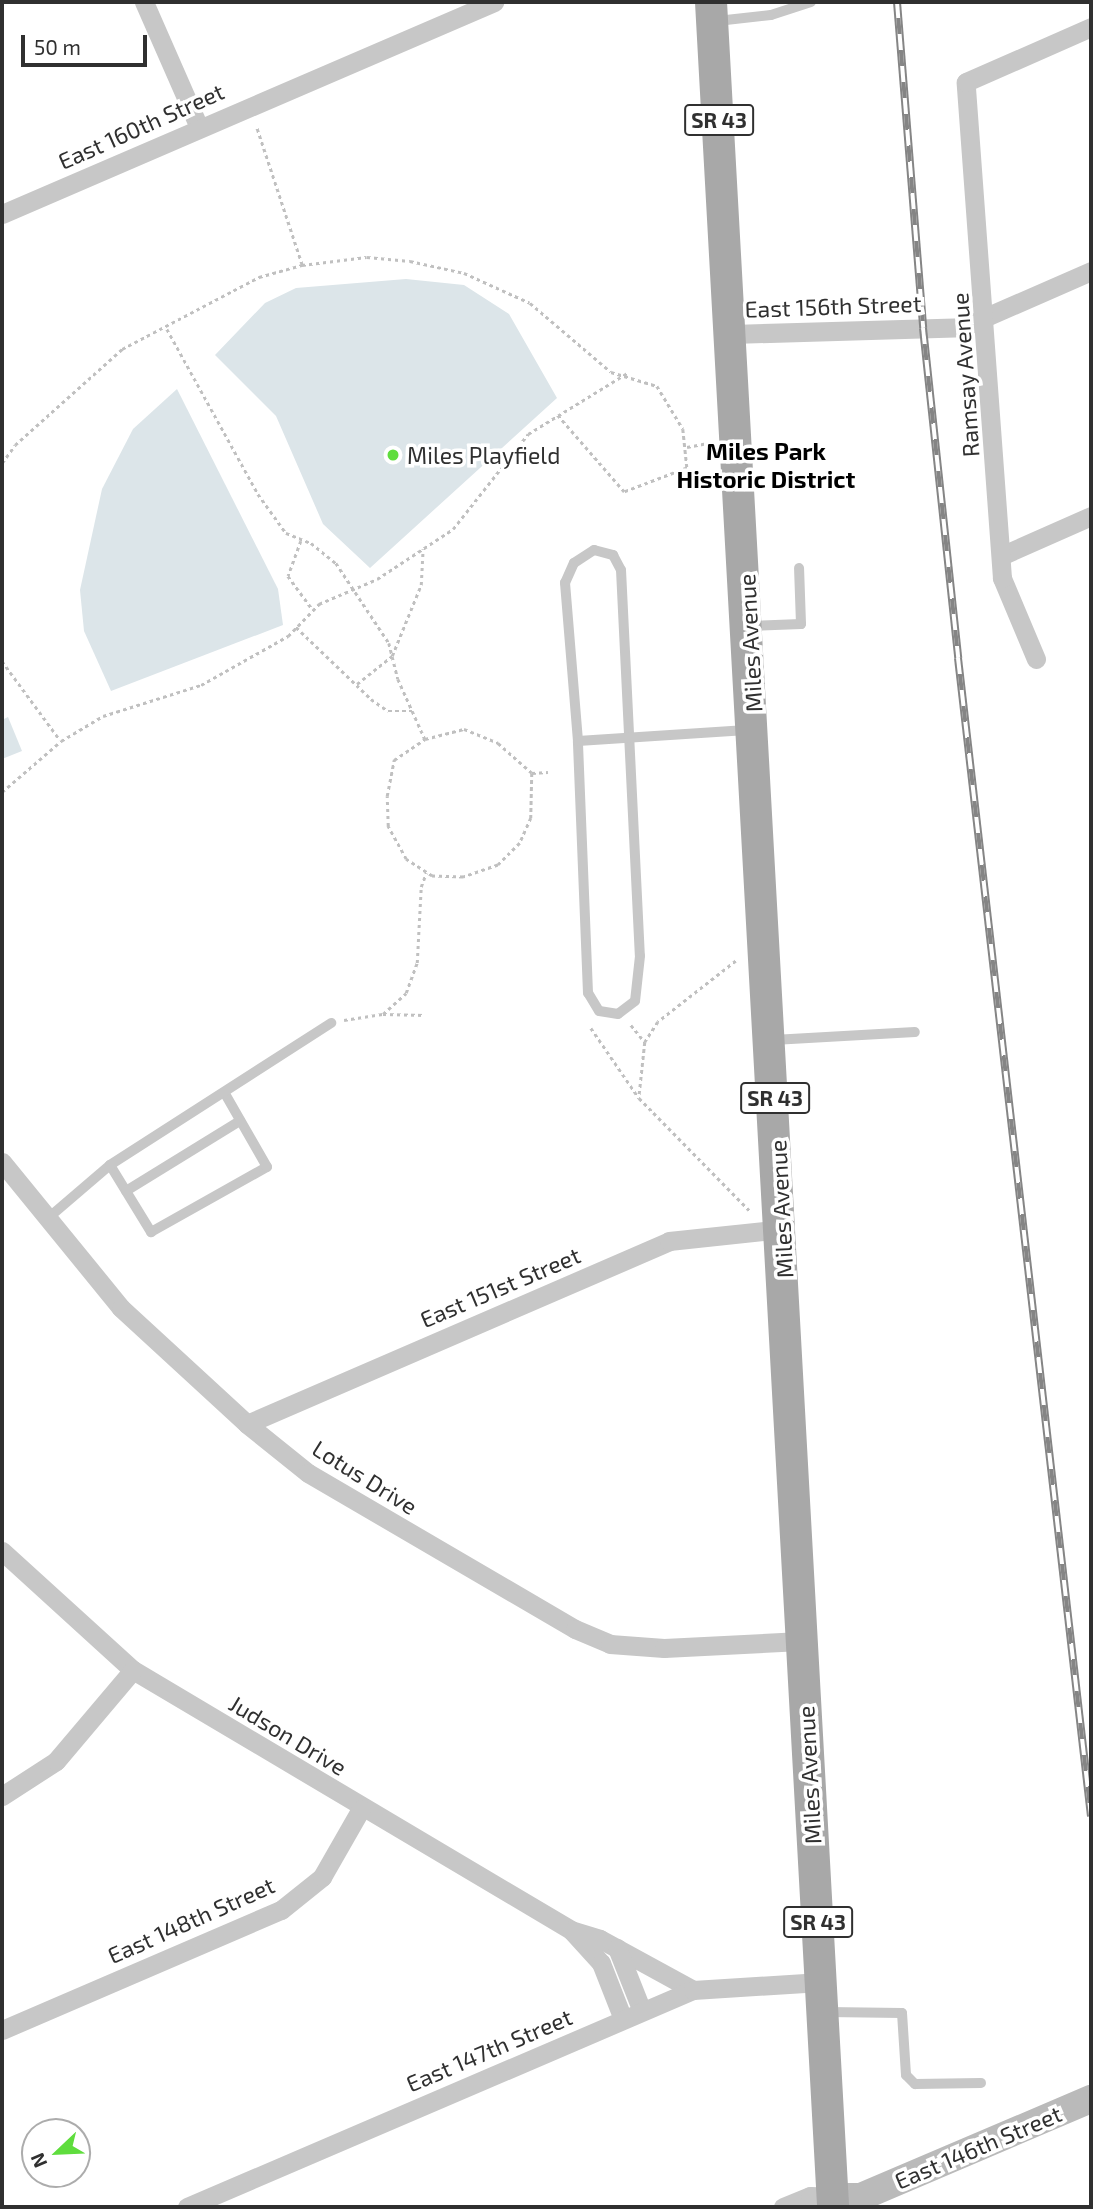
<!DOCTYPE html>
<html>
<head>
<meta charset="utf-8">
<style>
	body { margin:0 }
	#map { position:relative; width:1093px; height:2209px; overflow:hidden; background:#fff; font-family:"Exo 2",sans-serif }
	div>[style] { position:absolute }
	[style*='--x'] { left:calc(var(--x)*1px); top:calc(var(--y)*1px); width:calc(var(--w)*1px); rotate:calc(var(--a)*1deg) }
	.green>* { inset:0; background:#dce5e9 }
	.path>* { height:2.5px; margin-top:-1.25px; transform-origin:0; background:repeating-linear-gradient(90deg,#c0c0c0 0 3.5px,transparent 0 7px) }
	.lane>* { height:10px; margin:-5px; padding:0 5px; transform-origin:5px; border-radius:5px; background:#c7c7c7 }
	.street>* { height:19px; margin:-9.5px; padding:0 9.5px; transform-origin:9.5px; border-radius:9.5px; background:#c7c7c7 }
	.secondary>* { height:28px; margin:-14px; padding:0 14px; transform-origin:14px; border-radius:14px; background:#bababa }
	.primary>* { height:32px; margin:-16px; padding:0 16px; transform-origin:16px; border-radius:16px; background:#a8a8a8 }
	.rail>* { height:8px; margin-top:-4px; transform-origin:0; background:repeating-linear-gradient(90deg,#fff 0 16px,#858585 0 32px); box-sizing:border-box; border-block:2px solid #858585 }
	.dots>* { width:19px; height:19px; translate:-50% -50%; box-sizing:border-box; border:4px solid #fff; border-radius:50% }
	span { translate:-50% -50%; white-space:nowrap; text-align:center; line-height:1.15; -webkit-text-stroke:7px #fff; paint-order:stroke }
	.shield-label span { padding:2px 5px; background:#fff; border:2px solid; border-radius:5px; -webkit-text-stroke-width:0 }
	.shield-label { font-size:21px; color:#303030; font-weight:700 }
	.street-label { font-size:23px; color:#303030 }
	.poi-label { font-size:23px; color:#303030 }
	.left { translate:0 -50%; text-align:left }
	.neighbourhood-label { font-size:24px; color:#000; font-weight:700 }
	.frame { position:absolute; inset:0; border:4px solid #303030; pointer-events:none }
	.north { position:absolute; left:21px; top:2118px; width:70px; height:70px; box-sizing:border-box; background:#fff; border:2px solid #acacac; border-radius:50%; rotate:247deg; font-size:19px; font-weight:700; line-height:28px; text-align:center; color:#303030 }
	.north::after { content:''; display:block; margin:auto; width:24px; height:32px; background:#5fdd3d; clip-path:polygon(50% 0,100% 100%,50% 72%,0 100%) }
	.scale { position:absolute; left:21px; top:35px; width:126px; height:32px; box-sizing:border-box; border:4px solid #303030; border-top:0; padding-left:9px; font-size:21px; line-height:24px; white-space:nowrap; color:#303030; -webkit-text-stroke:5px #fff; paint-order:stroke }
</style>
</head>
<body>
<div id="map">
	<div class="green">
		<i style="clip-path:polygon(406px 279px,464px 285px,509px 314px,557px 398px,370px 568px,323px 524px,276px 416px,215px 355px,265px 303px,296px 288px)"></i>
		<i style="clip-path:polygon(177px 389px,278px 589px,283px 625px,111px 691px,84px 631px,80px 590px,102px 489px,133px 429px)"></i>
		<i style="clip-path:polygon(8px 717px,22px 751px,2px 759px,2px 720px)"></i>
	</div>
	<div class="path">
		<i style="--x:302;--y:265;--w:65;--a:-7"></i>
		<i style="--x:367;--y:257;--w:43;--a:5.3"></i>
		<i style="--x:410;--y:261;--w:55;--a:12.5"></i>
		<i style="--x:464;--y:273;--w:72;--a:24.4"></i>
		<i style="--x:530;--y:303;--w:106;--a:40.4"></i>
		<i style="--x:611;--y:372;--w:48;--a:16.9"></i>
		<i style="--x:657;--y:386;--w:50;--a:58.8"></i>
		<i style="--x:683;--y:429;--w:39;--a:84"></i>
		<i style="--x:687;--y:468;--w:67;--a:159.1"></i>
		<i style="--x:624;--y:492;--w:102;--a:-131"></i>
		<i style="--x:167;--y:329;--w:188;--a:61.1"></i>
		<i style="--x:258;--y:494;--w:48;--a:54.3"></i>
		<i style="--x:286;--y:533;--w:27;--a:22"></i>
		<i style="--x:311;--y:543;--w:32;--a:39"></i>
		<i style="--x:336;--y:563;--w:96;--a:56.5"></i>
		<i style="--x:389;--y:643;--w:37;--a:76"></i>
		<i style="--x:398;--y:679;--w:66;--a:65.8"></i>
		<i style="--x:687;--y:447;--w:20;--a:-11"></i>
		<i style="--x:2;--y:463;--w:22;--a:-54"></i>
		<i style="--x:15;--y:445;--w:144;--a:-41.9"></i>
		<i style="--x:122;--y:349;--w:155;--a:-27.7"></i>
		<i style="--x:259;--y:277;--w:45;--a:-15.6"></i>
		<i style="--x:302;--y:265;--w:146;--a:-108.3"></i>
		<i style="--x:301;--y:541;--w:37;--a:110"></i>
		<i style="--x:288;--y:576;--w:42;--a:53.7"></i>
		<i style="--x:296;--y:627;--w:104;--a:43.8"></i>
		<i style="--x:371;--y:699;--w:21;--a:35"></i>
		<i style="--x:388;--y:711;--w:24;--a:0"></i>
		<i style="--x:2;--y:661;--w:98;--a:53.7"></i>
		<i style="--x:357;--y:684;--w:45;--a:-38.7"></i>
		<i style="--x:392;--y:656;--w:77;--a:-67.8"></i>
		<i style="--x:421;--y:585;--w:36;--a:-87"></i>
		<i style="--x:532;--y:773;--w:45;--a:91.3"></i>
		<i style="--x:531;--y:818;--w:27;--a:114"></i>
		<i style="--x:520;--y:843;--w:31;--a:135"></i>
		<i style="--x:498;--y:865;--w:37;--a:161"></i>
		<i style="--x:463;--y:877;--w:31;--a:-178"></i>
		<i style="--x:432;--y:876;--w:31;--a:-147"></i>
		<i style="--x:406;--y:859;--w:38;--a:-119"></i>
		<i style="--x:388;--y:826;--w:30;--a:-92"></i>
		<i style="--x:387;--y:796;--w:37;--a:-79"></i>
		<i style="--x:394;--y:760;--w:37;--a:-34"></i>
		<i style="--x:425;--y:739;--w:40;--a:-14.4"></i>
		<i style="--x:464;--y:729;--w:37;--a:22"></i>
		<i style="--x:498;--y:743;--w:45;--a:41.4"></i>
		<i style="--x:532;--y:773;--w:16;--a:-4"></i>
		<i style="--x:2;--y:792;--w:78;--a:-40.8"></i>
		<i style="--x:61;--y:741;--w:49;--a:-30.8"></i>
		<i style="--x:103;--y:716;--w:103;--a:-17.6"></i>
		<i style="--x:201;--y:685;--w:100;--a:-29.4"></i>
		<i style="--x:288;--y:636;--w:45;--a:-45.9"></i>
		<i style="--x:319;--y:604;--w:63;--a:-23.3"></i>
		<i style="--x:377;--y:579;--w:91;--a:-33.3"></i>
		<i style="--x:453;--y:529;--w:121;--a:-51.7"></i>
		<i style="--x:528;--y:434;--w:116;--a:-31.6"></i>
		<i style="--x:736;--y:961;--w:99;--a:142"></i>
		<i style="--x:658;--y:1022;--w:24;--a:123"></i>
		<i style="--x:645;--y:1042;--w:56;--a:96.1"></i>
		<i style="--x:639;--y:1098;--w:158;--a:45.5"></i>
		<i style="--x:383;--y:1014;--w:31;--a:-42"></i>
		<i style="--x:406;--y:993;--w:32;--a:-70"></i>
		<i style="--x:417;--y:963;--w:76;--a:-87"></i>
		<i style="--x:421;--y:887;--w:15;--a:-70"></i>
		<i style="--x:344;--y:1020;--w:39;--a:-9"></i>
		<i style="--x:383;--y:1014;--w:42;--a:1.4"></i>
		<i style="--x:631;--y:1025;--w:22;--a:51"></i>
		<i style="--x:591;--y:1028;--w:85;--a:55.6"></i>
	</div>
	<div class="lane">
		<i style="--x:717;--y:21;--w:54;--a:-6.3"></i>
		<i style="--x:771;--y:15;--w:42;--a:-18"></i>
		<i style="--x:594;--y:550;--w:20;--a:15"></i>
		<i style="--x:613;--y:555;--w:17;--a:62"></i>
		<i style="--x:621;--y:570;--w:386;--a:87.2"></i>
		<i style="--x:640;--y:956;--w:45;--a:96.3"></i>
		<i style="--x:635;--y:1001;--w:21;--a:143"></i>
		<i style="--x:618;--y:1014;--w:19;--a:-171"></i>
		<i style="--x:599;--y:1011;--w:21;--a:-121"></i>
		<i style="--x:588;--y:993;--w:252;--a:-92.3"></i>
		<i style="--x:578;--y:741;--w:159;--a:-94.7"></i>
		<i style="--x:565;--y:583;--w:22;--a:-66"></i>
		<i style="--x:574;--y:563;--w:24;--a:-33"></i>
		<i style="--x:749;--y:626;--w:52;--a:-2.2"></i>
		<i style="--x:801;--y:624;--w:56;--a:-92"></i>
		<i style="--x:578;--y:741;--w:169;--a:-3.7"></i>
		<i style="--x:773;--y:1040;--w:142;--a:-3.2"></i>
		<i style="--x:110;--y:1165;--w:79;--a:58.5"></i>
		<i style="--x:151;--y:1232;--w:133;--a:-29.3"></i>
		<i style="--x:267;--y:1167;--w:86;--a:-119.8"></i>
		<i style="--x:126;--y:1191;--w:134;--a:-31.6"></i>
		<i style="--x:47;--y:1219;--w:83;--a:-40.6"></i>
		<i style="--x:110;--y:1165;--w:263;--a:-32.7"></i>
		<i style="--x:827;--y:2012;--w:75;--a:0.8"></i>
		<i style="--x:902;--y:2013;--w:62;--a:86.3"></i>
		<i style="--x:906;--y:2075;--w:13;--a:45"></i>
		<i style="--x:915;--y:2084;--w:66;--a:-0.9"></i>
	</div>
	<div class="street">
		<i style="--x:144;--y:2;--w:137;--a:66.3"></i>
		<i style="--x:2;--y:214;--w:536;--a:-23.31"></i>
		<i style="--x:732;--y:334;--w:231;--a:-1.7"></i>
		<i style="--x:963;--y:327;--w:140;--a:-23.6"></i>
		<i style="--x:1003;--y:555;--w:96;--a:-23.9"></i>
		<i style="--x:1036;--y:659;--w:88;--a:-112.8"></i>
		<i style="--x:1002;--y:578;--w:497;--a:-94.2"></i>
		<i style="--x:966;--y:82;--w:137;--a:-23.7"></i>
		<i style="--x:2;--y:1162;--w:188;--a:50.8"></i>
		<i style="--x:121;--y:1308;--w:171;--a:42.6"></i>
		<i style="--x:247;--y:1424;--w:78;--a:38.8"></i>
		<i style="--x:308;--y:1473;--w:309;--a:30.3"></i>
		<i style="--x:575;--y:1629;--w:38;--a:23"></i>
		<i style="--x:610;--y:1644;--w:54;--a:4.2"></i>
		<i style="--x:664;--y:1648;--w:137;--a:-2.9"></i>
		<i style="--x:247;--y:1424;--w:460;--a:-23.4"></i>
		<i style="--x:669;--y:1241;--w:115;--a:-6"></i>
		<i style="--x:2;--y:1551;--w:177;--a:42.3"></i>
		<i style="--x:133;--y:1670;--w:509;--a:30.69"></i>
		<i style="--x:571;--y:1930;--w:30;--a:17"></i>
		<i style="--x:600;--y:1939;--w:106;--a:28.7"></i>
		<i style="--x:2;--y:1796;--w:64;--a:-32.9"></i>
		<i style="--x:56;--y:1761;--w:119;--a:-49.8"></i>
		<i style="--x:572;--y:1931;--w:43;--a:47.8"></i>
		<i style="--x:601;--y:1963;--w:60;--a:68.6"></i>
		<i style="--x:617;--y:1948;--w:68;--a:68.4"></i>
		<i style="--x:2;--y:2030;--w:304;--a:-23.3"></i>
		<i style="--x:281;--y:1910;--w:53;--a:-38.8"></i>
		<i style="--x:322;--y:1877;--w:78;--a:-60.2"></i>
		<i style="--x:187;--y:2207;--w:551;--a:-23.21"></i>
		<i style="--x:693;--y:1990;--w:128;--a:-3.6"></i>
		<i style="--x:783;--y:2207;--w:29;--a:-22"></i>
		<i style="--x:810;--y:2196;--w:23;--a:2"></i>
	</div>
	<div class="secondary">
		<i style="--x:833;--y:2197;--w:28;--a:0"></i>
		<i style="--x:861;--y:2197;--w:250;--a:-23.1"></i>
	</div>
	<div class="primary">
		<i style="--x:711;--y:2;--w:2208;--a:86.83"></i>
	</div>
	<div class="rail">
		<i style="--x:897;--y:2;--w:327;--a:85.4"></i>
		<i style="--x:923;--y:328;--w:332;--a:83.9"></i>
		<i style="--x:958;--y:658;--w:1166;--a:83.45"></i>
	</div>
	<div class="dots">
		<i style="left:393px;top:455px;background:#5fdd3d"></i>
	</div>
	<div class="shield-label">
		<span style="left:719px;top:120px">SR 43</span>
		<span style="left:775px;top:1098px">SR 43</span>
		<span style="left:818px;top:1922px">SR 43</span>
	</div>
	<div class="street-label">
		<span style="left:141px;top:126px;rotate:-24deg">East 160th Street</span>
		<span style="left:833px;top:306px;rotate:-2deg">East 156th Street</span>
		<span style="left:965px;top:375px;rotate:-94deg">Ramsay Avenue</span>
		<span style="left:750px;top:643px;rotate:-93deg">Miles Avenue</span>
		<span style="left:781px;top:1209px;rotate:-93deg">Miles Avenue</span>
		<span style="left:500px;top:1287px;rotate:-23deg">East 151st Street</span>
		<span style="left:365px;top:1477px;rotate:32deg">Lotus Drive</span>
		<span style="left:288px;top:1735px;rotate:31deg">Judson Drive</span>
		<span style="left:809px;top:1775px;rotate:-93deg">Miles Avenue</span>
		<span style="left:191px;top:1920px;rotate:-24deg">East 148th Street</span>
		<span style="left:489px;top:2050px;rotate:-23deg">East 147th Street</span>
		<span style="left:978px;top:2147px;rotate:-23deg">East 146th Street</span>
	</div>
	<div class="poi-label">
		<span class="left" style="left:407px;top:455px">Miles Playfield</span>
	</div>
	<div class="neighbourhood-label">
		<span style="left:766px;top:465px">Miles Park<br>Historic District</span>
	</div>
	<div class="frame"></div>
	<div class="north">N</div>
	<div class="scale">50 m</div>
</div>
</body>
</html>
